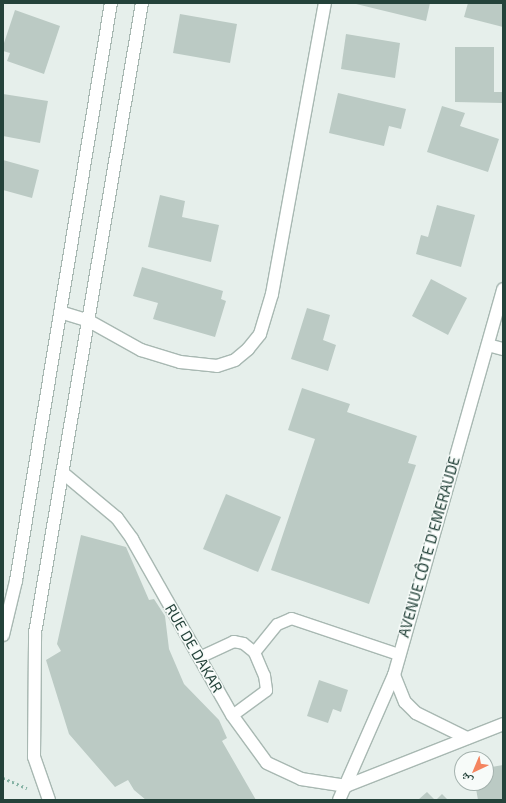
<!DOCTYPE html>
<html>
<head>
<meta charset="utf-8">
<style>
	body { margin:0 }
	#map { position:relative; width:506px; height:803px; overflow:hidden; background:#e6efeb; font-family:"Exo 2","Noto Naskh Arabic",sans-serif }
	div>[style] { position:absolute }
	[style*='--x'] { left:calc(var(--x)*1px); top:calc(var(--y)*1px); width:calc(var(--w)*1px); rotate:calc(var(--a)*1deg) }
	.building>* { inset:0; background:#bbcac4 }
	.path>* { height:2.5px; margin-top:-1.25px; transform-origin:0; background:repeating-linear-gradient(90deg,#86b3a5 0 2px,transparent 0 5px) }
	.roads { filter:drop-shadow(1px 0 #a8b8b2) drop-shadow(-1px 0 #a8b8b2) drop-shadow(0 1px #a8b8b2) drop-shadow(0 -1px #a8b8b2) }
	.lane>* { height:11px; margin:-5.5px; padding:0 5.5px; transform-origin:5.5px; border-radius:5.5px; background:#fff }
	.street>* { height:12px; margin:-6px; padding:0 6px; transform-origin:6px; border-radius:6px; background:#fff }
	.secondary>* { height:12px; margin:-6px; padding:0 6px; transform-origin:6px; border-radius:6px; background:#fff }
	span { translate:-50% -50%; white-space:nowrap; text-align:center; line-height:1.15; -webkit-text-stroke:3px #f7fbf9; paint-order:stroke }
	.street-label { font-size:15px; color:#24423a }
	.frame { position:absolute; inset:0; border:4px solid #24423a; pointer-events:none }
	.north { position:absolute; left:454px; top:751px; width:40px; height:40px; box-sizing:border-box; background:#f7fbf9; border:1px solid #a3b1ad; border-radius:50%; rotate:224deg; font-size:11px; font-weight:700; line-height:16px; text-align:center; color:#24423a }
	.north::after { content:''; display:block; margin:auto; width:14px; height:18px; background:#f4845f; clip-path:polygon(50% 0,100% 100%,50% 72%,0 100%) }
</style>
</head>
<body>
<div id="map">
	<div class="building">
		<i style="clip-path:polygon(352px 3px,430px 3px,426px 21px)"></i>
		<i style="clip-path:polygon(468px 3px,503px 3px,503px 27px,464px 17px)"></i>
		<i style="clip-path:polygon(15px 10px,60px 26px,44px 74px,7px 61px,10px 53px,3px 51px,3px 46px)"></i>
		<i style="clip-path:polygon(180px 14px,237px 24px,230px 63px,173px 53px)"></i>
		<i style="clip-path:polygon(346px 34px,400px 43px,395px 78px,341px 69px)"></i>
		<i style="clip-path:polygon(455px 47px,494px 47px,494px 92px,503px 92px,503px 103px,455px 102px)"></i>
		<i style="clip-path:polygon(338px 93px,406px 109px,401px 129px,389px 126px,384px 146px,329px 133px)"></i>
		<i style="clip-path:polygon(3px 94px,48px 101px,40px 143px,3px 136px)"></i>
		<i style="clip-path:polygon(442px 106px,465px 113px,460px 126px,499px 139px,488px 172px,427px 152px)"></i>
		<i style="clip-path:polygon(3px 160px,39px 170px,32px 198px,3px 190px)"></i>
		<i style="clip-path:polygon(160px 195px,185px 201px,182px 217px,219px 225px,211px 262px,148px 247px)"></i>
		<i style="clip-path:polygon(437px 205px,475px 215px,461px 267px,416px 254px,421px 235px,428px 237px)"></i>
		<i style="clip-path:polygon(142px 267px,223px 291px,221px 299px,226px 301px,215px 337px,153px 319px,158px 303px,133px 296px)"></i>
		<i style="clip-path:polygon(431px 279px,467px 298px,448px 335px,412px 316px)"></i>
		<i style="clip-path:polygon(307px 308px,330px 315px,323px 340px,336px 345px,328px 371px,291px 359px)"></i>
		<i style="clip-path:polygon(302px 388px,350px 404px,347px 412px,417px 436px,408px 463px,416px 465px,369px 604px,271px 570px,315px 439px,288px 430px)"></i>
		<i style="clip-path:polygon(226px 494px,281px 517px,258px 572px,203px 549px)"></i>
		<i style="clip-path:polygon(81px 535px,126px 547px,149px 600px,154px 599px,165px 616px,169px 649px,184px 684px,219px 720px,227px 738px,222px 741px,256px 800px,146px 800px,134px 790px,128px 780px,115px 787px,69px 734px,46px 660px,61px 651px,57px 644px)"></i>
		<i style="clip-path:polygon(319px 680px,348px 690px,341px 712px,333px 709px,328px 723px,307px 716px)"></i>
		<i style="clip-path:polygon(503px 765px,503px 800px,478px 800px,475px 783px,486px 783px,486px 768px)"></i>
		<i style="clip-path:polygon(427px 792px,435px 800px,418px 800px)"></i>
		<i style="clip-path:polygon(442px 794px,448px 800px,436px 800px)"></i>
	</div>
	<div class="path">
		<i style="--x:3;--y:778;--w:26;--a:23"></i>
	</div>
	<div class="roads">
		<div class="lane">
			<i style="--x:254;--y:652;--w:36;--a:-51"></i>
			<i style="--x:277;--y:624;--w:15;--a:-23"></i>
			<i style="--x:291;--y:618;--w:113;--a:18.6"></i>
			<i style="--x:199;--y:657;--w:38;--a:-25"></i>
			<i style="--x:233;--y:641;--w:10;--a:11"></i>
			<i style="--x:243;--y:643;--w:14;--a:39"></i>
			<i style="--x:254;--y:652;--w:25;--a:67"></i>
			<i style="--x:264;--y:675;--w:15;--a:82"></i>
			<i style="--x:266;--y:690;--w:42;--a:143.7"></i>
		</div>
		<div class="street">
			<i style="--x:60;--y:312;--w:30;--a:17"></i>
			<i style="--x:89;--y:321;--w:60;--a:29.1"></i>
			<i style="--x:141;--y:350;--w:41;--a:17.1"></i>
			<i style="--x:180;--y:362;--w:37;--a:6"></i>
			<i style="--x:217;--y:366;--w:19;--a:-18"></i>
			<i style="--x:235;--y:360;--w:17;--a:-40"></i>
			<i style="--x:248;--y:349;--w:19;--a:-51"></i>
			<i style="--x:260;--y:334;--w:42;--a:-73.3"></i>
			<i style="--x:272;--y:294;--w:296;--a:-79.7"></i>
			<i style="--x:488;--y:345;--w:16;--a:15"></i>
			<i style="--x:63;--y:473;--w:70;--a:39.8"></i>
			<i style="--x:117;--y:518;--w:26;--a:54"></i>
			<i style="--x:132;--y:539;--w:202;--a:60.4"></i>
			<i style="--x:232;--y:715;--w:59;--a:53.9"></i>
			<i style="--x:267;--y:763;--w:38;--a:25"></i>
			<i style="--x:301;--y:779;--w:46;--a:8.8"></i>
			<i style="--x:346;--y:786;--w:169;--a:-21.5"></i>
			<i style="--x:394;--y:675;--w:29;--a:68"></i>
			<i style="--x:405;--y:702;--w:16;--a:45"></i>
			<i style="--x:416;--y:713;--w:57;--a:26.1"></i>
			<i style="--x:339;--y:800;--w:137;--a:-66.3"></i>
			<i style="--x:394;--y:675;--w:401;--a:-74.2"></i>
		</div>
		<div class="secondary">
			<i style="--x:3;--y:635;--w:56;--a:-76.5"></i>
			<i style="--x:16;--y:581;--w:586;--a:-80.67"></i>
			<i style="--x:49;--y:800;--w:46;--a:-109.2"></i>
			<i style="--x:34;--y:757;--w:124;--a:-89.5"></i>
			<i style="--x:35;--y:633;--w:639;--a:-80.36"></i>
		</div>
	</div>
	<div class="street-label">
		<span style="left:429px;top:547px;rotate:-74deg">AVENUE CÔTE D'EMERAUDE</span>
		<span style="left:194px;top:648px;rotate:60deg">RUE DE DAKAR</span>
	</div>
	<div class="frame"></div>
	<div class="north">ش</div>
</div>
</body>
</html>
